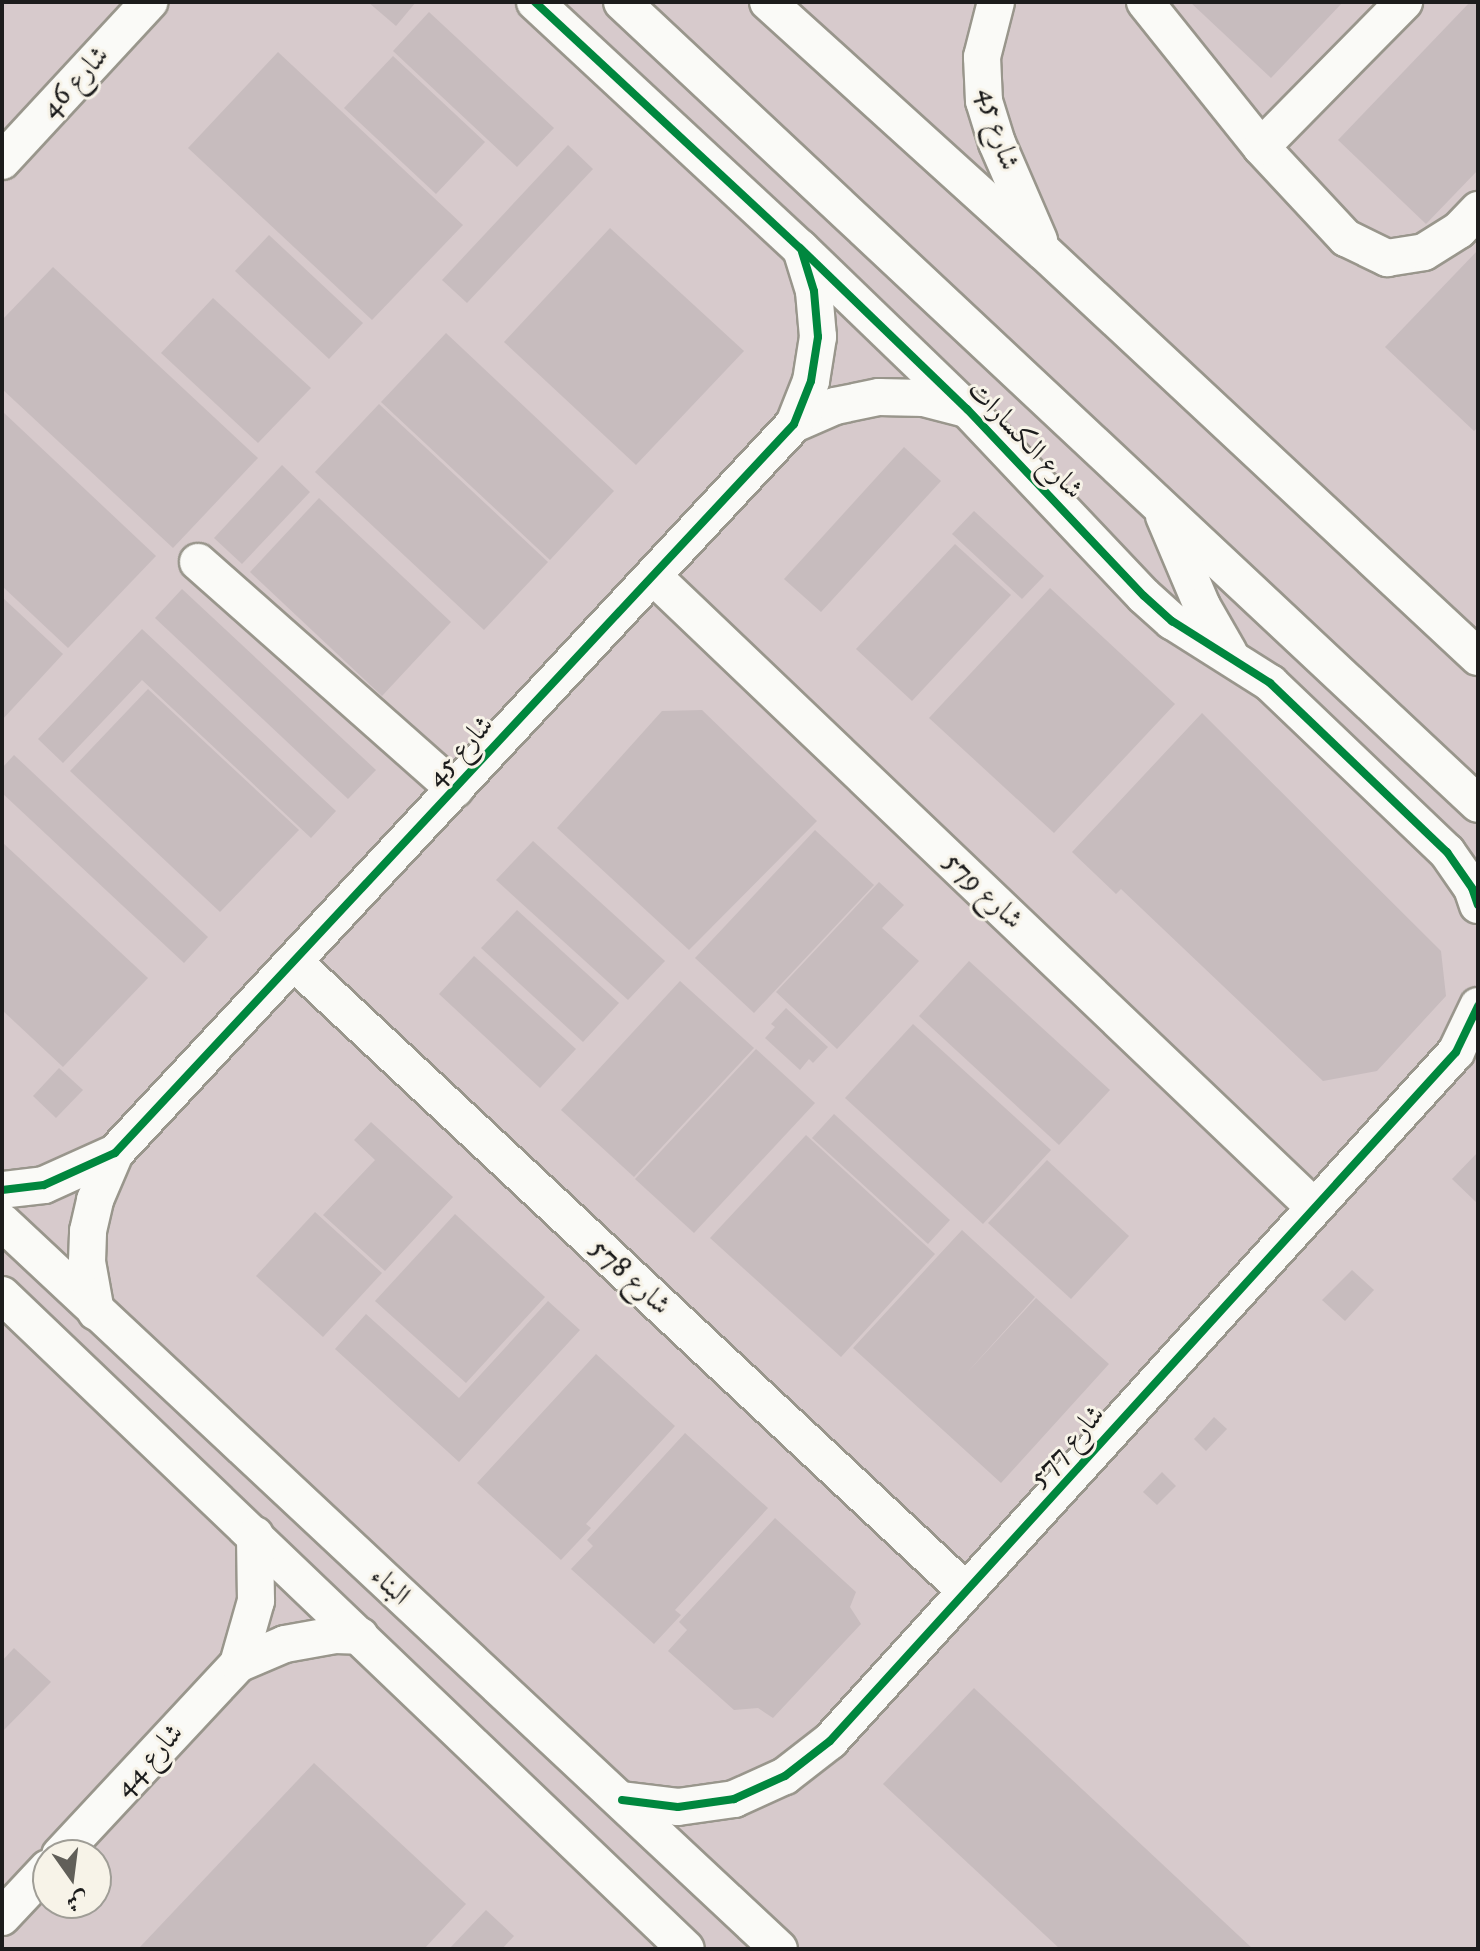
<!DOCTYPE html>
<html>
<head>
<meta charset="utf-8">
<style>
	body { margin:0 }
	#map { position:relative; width:1480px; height:1951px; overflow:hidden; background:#e0dbca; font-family:"IM FELL DW Pica",Amiri,serif }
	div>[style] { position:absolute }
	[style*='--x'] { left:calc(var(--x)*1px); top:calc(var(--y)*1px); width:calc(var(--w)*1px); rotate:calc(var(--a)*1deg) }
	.industrial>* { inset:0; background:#d7cacc }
	.building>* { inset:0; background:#c7bcbe }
	.roads { filter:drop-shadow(2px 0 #99968c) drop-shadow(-2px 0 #99968c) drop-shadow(0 2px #99968c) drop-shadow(0 -2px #99968c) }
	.minor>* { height:36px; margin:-18px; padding:0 18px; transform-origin:18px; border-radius:18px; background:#fafaf7 }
	.cycleway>* { height:8px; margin:-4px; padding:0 4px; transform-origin:4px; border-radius:4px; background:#00873e }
	span { translate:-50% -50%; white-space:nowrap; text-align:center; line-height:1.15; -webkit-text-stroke:6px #f7f3e8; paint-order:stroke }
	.street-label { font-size:28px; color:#1c1c1c }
	.frame { position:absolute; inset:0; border:4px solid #1c1c1c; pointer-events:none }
	.north { position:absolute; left:32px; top:1839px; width:80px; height:80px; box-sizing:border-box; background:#f7f3e8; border:2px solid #9f9d96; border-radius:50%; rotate:166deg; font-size:22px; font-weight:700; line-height:32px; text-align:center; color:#1c1c1c }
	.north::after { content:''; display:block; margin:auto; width:28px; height:36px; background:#615f59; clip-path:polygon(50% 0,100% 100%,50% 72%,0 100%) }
</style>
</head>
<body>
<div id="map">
	<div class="industrial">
		<i style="clip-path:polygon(evenodd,2px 2px,1478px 2px,1478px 1949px,2px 1949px,2px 2px,48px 1855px,96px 1855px,96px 1903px,48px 1903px,48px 1855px)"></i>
	</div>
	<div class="building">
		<i style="clip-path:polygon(368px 2px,416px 2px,396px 26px)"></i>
		<i style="clip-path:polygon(1190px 2px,1343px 2px,1271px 78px)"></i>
		<i style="clip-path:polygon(1470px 2px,1478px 2px,1478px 170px,1426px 224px,1338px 140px)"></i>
		<i style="clip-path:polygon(429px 12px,554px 128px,517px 167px,393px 51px)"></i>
		<i style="clip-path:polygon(278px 52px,463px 225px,372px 320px,188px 148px)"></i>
		<i style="clip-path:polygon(393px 56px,485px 142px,436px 194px,344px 108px)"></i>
		<i style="clip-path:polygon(568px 145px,593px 169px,467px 303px,442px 280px)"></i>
		<i style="clip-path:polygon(610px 228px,744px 351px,636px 465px,504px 342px)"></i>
		<i style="clip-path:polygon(269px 235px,363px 323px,329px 359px,235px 271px)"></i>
		<i style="clip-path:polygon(1478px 250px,1478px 427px,1474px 431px,1385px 347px)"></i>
		<i style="clip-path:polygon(53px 267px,258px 458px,173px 548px,2px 389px,2px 320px)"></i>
		<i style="clip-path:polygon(213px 298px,311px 388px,258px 443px,161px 353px)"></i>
		<i style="clip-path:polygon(446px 333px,614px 491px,550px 560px,381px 402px)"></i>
		<i style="clip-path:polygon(379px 404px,548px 562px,484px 630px,315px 472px)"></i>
		<i style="clip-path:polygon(2px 411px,156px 556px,68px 648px,2px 586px)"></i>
		<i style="clip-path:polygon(904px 447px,941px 481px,821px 612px,784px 579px)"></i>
		<i style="clip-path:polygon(282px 465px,310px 492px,242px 564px,214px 538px)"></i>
		<i style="clip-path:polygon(319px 498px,451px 622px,382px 696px,250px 572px)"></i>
		<i style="clip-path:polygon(974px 511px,1044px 576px,1022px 599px,952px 534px)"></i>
		<i style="clip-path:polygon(955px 544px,1011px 595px,912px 701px,856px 649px)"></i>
		<i style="clip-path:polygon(1050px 588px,1175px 704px,1054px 833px,929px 718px)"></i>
		<i style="clip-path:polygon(182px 589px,376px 770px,348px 799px,155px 618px)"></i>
		<i style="clip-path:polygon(2px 597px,63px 654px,2px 720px)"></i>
		<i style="clip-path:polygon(142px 629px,336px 811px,311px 838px,142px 680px,63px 763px,38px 739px)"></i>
		<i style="clip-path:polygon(148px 689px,299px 830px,220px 912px,70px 771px)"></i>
		<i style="clip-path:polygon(702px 710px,817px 821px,689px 950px,557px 828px,662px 711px)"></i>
		<i style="clip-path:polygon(1202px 713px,1441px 951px,1446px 996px,1377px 1071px,1323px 1081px,1121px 889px,1116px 894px,1072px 852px)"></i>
		<i style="clip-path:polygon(14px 755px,208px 937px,184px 963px,2px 793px,2px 768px)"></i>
		<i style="clip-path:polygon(815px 830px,874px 885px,754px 1013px,695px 958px)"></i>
		<i style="clip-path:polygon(533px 841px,665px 961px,628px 1000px,496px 880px)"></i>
		<i style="clip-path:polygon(2px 842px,148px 978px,63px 1067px,2px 1010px)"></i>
		<i style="clip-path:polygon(879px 882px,904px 905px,882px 928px,919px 961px,837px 1049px,776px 992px)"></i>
		<i style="clip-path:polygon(517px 910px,619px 1003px,583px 1042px,481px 948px)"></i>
		<i style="clip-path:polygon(474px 956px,576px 1049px,540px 1088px,439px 994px)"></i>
		<i style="clip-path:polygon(969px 961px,1110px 1090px,1059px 1145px,919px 1016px)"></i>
		<i style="clip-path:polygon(680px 981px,754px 1048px,634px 1177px,561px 1110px)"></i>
		<i style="clip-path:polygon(786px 1008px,828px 1047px,813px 1063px,809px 1059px,800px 1070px,765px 1038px,775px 1027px,771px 1024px)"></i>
		<i style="clip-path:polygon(913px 1024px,1051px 1150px,983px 1224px,845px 1098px)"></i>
		<i style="clip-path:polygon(756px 1049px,815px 1103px,694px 1233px,635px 1179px)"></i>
		<i style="clip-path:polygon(59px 1068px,83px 1090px,56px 1118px,33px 1096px)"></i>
		<i style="clip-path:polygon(834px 1114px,950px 1220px,928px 1244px,812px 1138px)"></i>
		<i style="clip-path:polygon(371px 1122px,453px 1197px,385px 1271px,323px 1215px,375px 1160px,354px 1140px)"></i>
		<i style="clip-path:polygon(806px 1135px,935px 1254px,841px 1357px,710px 1238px)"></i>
		<i style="clip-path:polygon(1478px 1152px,1478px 1204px,1452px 1179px)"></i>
		<i style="clip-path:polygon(1047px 1160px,1129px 1236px,1071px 1299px,988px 1223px)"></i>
		<i style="clip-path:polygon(315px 1212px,382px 1273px,323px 1337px,256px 1276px)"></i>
		<i style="clip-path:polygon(455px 1214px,545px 1297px,466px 1383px,375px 1301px)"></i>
		<i style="clip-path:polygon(962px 1230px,1035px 1297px,965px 1375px,1036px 1298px,1109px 1364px,1001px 1483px,853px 1348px)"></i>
		<i style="clip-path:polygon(1352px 1270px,1374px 1290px,1345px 1321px,1322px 1300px)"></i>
		<i style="clip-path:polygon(548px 1301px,580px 1330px,459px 1462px,335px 1349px,366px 1314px,459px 1398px)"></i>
		<i style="clip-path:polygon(596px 1354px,675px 1426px,586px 1524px,591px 1528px,561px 1560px,477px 1483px)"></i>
		<i style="clip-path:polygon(1214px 1417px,1227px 1429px,1206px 1451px,1194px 1439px)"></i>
		<i style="clip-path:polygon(685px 1433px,768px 1508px,675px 1610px,681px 1615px,654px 1644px,571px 1569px,593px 1546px,587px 1540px)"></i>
		<i style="clip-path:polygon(1162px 1472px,1176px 1486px,1157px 1505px,1143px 1492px)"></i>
		<i style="clip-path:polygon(775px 1518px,856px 1592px,850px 1607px,861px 1624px,773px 1718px,758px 1708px,734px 1710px,668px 1651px,687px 1630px,679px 1622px)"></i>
		<i style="clip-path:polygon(14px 1648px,51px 1682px,2px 1732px,2px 1661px)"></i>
		<i style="clip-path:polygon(974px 1688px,1253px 1949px,1060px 1949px,883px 1784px)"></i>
		<i style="clip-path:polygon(314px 1763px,466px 1904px,424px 1949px,143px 1949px,140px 1947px)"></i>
		<i style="clip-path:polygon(486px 1910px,514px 1936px,502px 1949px,449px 1949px)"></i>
	</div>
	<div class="roads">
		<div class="minor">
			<i style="--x:535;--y:2;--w:362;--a:42.9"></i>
			<i style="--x:800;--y:248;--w:232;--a:44"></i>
			<i style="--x:967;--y:409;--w:257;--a:46.6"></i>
			<i style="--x:1144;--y:596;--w:38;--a:42"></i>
			<i style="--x:1172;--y:621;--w:116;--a:32.3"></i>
			<i style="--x:1270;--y:683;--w:245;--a:43.7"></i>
			<i style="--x:1447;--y:852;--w:44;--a:55.2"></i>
			<i style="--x:1472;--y:888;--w:18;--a:71"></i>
			<i style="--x:622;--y:2;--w:1173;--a:43.13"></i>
			<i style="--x:768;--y:2;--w:372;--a:42.2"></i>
			<i style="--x:1044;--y:252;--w:594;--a:43.02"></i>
			<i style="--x:996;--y:2;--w:57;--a:104.3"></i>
			<i style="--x:982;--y:57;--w:44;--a:87.4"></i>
			<i style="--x:984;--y:101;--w:44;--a:72.8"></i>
			<i style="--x:997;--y:143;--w:106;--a:66.6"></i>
			<i style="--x:1145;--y:2;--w:186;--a:51.3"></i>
			<i style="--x:1261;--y:147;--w:125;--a:47"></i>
			<i style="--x:1346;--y:238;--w:46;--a:26"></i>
			<i style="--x:1387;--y:258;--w:37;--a:-9"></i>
			<i style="--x:1424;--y:252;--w:41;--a:-32.2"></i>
			<i style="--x:1459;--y:230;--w:28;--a:-46"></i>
			<i style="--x:1261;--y:147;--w:204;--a:-45.4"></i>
			<i style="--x:2;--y:161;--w:217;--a:-47.2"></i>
			<i style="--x:794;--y:424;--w:45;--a:-23.7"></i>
			<i style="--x:835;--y:406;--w:45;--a:-11.6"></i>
			<i style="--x:879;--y:397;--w:45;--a:1.3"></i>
			<i style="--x:924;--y:398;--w:43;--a:14.7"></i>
			<i style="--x:1164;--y:516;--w:98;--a:67.1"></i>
			<i style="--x:1202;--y:606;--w:54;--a:60.1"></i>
			<i style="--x:198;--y:562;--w:343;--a:41.5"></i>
			<i style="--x:653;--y:576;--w:914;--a:43.67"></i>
			<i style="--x:294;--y:962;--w:920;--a:43.11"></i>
			<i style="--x:2;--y:1190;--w:42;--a:-6.8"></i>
			<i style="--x:44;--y:1185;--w:78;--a:-24.3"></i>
			<i style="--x:115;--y:1153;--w:996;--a:-47.03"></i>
			<i style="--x:794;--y:424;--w:46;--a:-68.4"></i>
			<i style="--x:811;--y:381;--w:45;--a:-81"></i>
			<i style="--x:818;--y:337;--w:46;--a:-95"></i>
			<i style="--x:814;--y:291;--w:44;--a:-107.2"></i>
			<i style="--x:2;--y:1222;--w:1064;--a:43.1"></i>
			<i style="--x:2;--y:1295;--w:946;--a:43.72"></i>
			<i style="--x:96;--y:1312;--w:51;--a:-100.2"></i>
			<i style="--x:87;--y:1262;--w:31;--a:-88"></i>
			<i style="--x:88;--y:1231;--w:32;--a:-77"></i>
			<i style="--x:95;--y:1200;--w:51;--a:-66.9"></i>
			<i style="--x:238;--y:1664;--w:66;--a:-74.1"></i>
			<i style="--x:256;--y:1601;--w:66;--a:-90.9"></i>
			<i style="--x:622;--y:1800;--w:56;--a:7.1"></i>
			<i style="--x:678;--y:1807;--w:57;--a:-8.1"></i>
			<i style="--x:734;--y:1799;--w:56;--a:-24.3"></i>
			<i style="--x:785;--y:1776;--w:57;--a:-37.9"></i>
			<i style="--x:830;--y:1741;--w:931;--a:-47.74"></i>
			<i style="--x:1456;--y:1052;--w:51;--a:-64.4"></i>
			<i style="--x:60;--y:1855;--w:261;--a:-47"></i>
			<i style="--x:238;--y:1664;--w:51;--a:-23.1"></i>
			<i style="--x:285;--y:1644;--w:51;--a:-10.2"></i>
			<i style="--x:335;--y:1635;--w:25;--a:2"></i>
			<i style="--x:2;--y:1917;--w:67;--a:-46.8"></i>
		</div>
	</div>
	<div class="cycleway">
		<i style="--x:535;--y:2;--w:362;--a:42.9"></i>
		<i style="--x:800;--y:248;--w:232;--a:44"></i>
		<i style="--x:967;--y:409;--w:257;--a:46.6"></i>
		<i style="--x:1144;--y:596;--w:38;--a:42"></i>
		<i style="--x:1172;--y:621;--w:116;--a:32.3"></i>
		<i style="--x:1270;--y:683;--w:245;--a:43.7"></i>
		<i style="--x:1447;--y:852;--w:44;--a:55.2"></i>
		<i style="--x:1472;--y:888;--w:18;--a:71"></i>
		<i style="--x:2;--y:1190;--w:42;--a:-6.8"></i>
		<i style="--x:44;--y:1185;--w:78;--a:-24.3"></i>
		<i style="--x:115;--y:1153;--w:996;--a:-47.03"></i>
		<i style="--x:794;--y:424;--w:46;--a:-68.4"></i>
		<i style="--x:811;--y:381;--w:45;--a:-81"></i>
		<i style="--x:818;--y:337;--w:46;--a:-95"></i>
		<i style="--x:814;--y:291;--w:41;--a:-107.1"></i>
		<i style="--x:622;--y:1800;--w:56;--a:7.1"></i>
		<i style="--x:678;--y:1807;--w:57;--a:-8.1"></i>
		<i style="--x:734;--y:1799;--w:56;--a:-24.3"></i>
		<i style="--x:785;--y:1776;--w:57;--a:-37.9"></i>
		<i style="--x:830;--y:1741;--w:931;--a:-47.74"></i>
		<i style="--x:1456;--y:1052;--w:51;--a:-64.4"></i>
	</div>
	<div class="street-label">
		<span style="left:75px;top:82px;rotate:-47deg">شارع 46</span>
		<span style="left:998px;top:129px;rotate:74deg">شارع 45</span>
		<span style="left:1025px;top:440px;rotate:46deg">شارع الكسارات</span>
		<span style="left:460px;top:751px;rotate:-47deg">شارع 45</span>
		<span style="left:983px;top:891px;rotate:44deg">شارع 579</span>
		<span style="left:630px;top:1277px;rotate:43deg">شارع 578</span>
		<span style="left:1067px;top:1446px;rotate:-48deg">شارع 577</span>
		<span style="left:390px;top:1586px;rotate:43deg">البناء</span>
		<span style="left:149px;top:1760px;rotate:-47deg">شارع 44</span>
	</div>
	<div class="frame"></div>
	<div class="north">ش</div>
</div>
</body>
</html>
